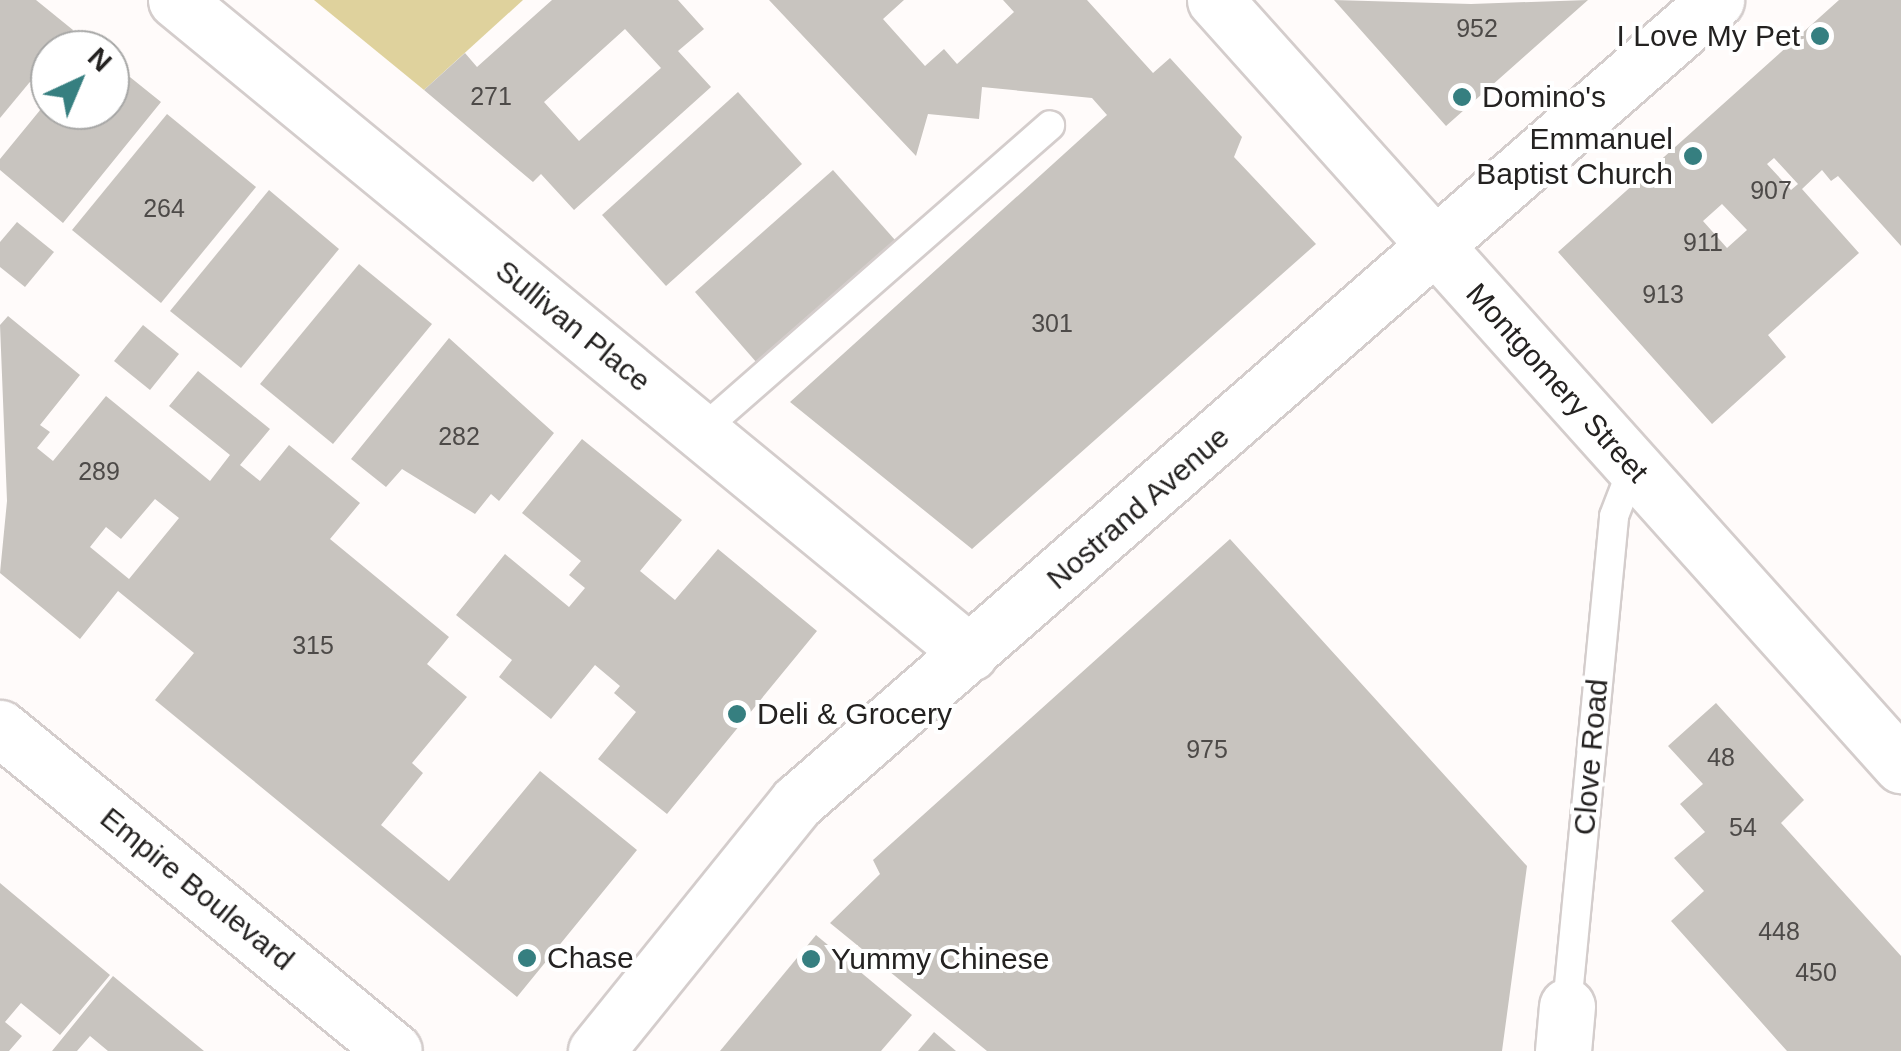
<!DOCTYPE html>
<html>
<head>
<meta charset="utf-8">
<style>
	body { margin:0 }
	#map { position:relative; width:1901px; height:1051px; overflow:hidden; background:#fffbfa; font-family:Helvetica,sans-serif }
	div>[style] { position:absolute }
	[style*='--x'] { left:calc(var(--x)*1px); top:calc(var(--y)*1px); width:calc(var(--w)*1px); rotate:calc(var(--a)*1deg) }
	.green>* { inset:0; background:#dfd29d }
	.building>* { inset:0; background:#c8c4bf }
	.roads { filter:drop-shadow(2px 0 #d4cdcc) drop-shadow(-2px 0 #d4cdcc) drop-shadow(0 2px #d4cdcc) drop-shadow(0 -2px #d4cdcc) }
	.service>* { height:28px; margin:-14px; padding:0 14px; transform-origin:14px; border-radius:14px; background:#fff }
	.minor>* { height:55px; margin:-27.5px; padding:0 27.5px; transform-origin:27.5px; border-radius:27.5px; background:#fff }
	.secondary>* { height:55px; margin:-27.5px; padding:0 27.5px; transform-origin:27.5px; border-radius:27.5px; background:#fff }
	.dots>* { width:28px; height:28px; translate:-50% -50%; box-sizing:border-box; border:5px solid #fff; border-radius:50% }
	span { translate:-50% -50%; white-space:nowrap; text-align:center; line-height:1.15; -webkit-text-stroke:8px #fff; paint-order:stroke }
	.number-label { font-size:25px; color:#4d4a48 }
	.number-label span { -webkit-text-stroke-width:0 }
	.poi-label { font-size:30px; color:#242221 }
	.right { translate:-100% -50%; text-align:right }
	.left { translate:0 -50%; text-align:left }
	.street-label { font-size:30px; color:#242221 }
	.north { position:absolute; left:30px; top:30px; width:100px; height:100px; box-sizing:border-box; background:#fff; border:2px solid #a7a7a6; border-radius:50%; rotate:44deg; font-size:28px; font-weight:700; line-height:40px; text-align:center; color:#242221 }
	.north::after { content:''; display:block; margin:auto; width:35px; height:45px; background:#367f80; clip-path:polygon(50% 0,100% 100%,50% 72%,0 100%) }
</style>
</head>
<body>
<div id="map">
	<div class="green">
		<i style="clip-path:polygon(314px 0,523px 0,424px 90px)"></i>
	</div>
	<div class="building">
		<i style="clip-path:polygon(0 0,36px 0,73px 30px,0 118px)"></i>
		<i style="clip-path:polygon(evenodd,552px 0,678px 0,704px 29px,678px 51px,711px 87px,574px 210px,541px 174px,533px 182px,424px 90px,465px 53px,477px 67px,552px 0,625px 29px,661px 68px,579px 141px,544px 102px,625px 29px)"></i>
		<i style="clip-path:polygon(769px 0,904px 0,883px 19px,925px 66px,944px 49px,957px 64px,1014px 12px,1003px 0,1087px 0,1153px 73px,1170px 58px,1242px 137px,1234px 157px,1316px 244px,972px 549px,790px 402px,1107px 115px,1092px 98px,982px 87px,979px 119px,928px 114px,916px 156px)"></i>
		<i style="clip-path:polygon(1334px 0,1471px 4px,1588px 0,1446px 126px)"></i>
		<i style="clip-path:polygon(evenodd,1839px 0,1901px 0,1901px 246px,1838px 176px,1831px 181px,1822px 170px,1802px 189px,1859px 253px,1768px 335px,1786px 357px,1712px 424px,1558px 252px,1839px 0,1774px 158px,1798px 184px,1791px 190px,1767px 164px,1774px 158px,1839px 0,1722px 204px,1747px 230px,1727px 248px,1703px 221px,1722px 204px)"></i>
		<i style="clip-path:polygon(110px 61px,161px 102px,63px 223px,0 170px,0 159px,50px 98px,50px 110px,110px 110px)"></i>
		<i style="clip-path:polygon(738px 92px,802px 164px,666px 286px,602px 215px)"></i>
		<i style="clip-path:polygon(167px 114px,256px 187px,161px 303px,72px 230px)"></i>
		<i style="clip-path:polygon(833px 170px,895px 240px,757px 363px,695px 292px)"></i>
		<i style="clip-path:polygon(269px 190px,339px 249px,241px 368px,170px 311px)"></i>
		<i style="clip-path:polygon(17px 222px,54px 252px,25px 287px,0 267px,0 242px)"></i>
		<i style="clip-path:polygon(359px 264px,432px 324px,333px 444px,260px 384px)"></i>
		<i style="clip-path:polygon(evenodd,8px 316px,80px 375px,40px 425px,50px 432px,37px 448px,53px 461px,106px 396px,210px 481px,230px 455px,169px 406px,198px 371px,270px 429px,240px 465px,260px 481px,289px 445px,360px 503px,330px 539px,449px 637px,427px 664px,467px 697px,412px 763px,423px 773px,381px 825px,449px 881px,540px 771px,637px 850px,517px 997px,155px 700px,194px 653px,118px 591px,80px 639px,0 573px,7px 501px,0 325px,8px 316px,155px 499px,179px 518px,129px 579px,90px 547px,106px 527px,121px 539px,155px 499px)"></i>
		<i style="clip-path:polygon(143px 325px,179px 354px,150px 390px,114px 361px)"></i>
		<i style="clip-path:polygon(449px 338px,554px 433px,499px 501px,491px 494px,475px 514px,402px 469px,386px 487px,351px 459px)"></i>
		<i style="clip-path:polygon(582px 439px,682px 520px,640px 571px,675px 600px,718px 549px,817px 631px,667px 814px,598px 759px,636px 712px,614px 693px,620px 686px,595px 665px,551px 719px,499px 677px,512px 660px,456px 615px,505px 554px,569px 607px,585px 588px,569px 575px,581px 561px,522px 513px)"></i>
		<i style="clip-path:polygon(1230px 539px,1527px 866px,1502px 1051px,987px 1051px,830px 923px,880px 874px,873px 860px)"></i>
		<i style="clip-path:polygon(1716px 703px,1804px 800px,1781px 823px,1901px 956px,1901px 1051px,1787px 1051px,1671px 921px,1704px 891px,1674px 858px,1705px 832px,1680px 804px,1703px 784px,1668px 746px)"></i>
		<i style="clip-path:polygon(0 883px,110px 975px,60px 1035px,21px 1003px,5px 1022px,22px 1036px,9px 1051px,0 1051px)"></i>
		<i style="clip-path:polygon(816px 935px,912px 1015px,881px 1051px,720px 1051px)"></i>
		<i style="clip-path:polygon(113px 976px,142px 1000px,204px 1051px,108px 1051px,90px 1036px,77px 1051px,52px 1051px)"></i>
		<i style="clip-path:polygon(934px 1032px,956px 1051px,918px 1051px)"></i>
	</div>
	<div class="roads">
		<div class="service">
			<i style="--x:701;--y:431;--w:464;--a:-41.2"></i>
			<i style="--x:1567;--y:1006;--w:492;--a:-84.5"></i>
			<i style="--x:1614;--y:516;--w:53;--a:-68.8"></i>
		</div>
		<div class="minor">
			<i style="--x:176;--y:0;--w:1028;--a:39.43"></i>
			<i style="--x:1215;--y:0;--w:1028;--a:48.12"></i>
			<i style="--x:1563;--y:1051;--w:45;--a:-84.9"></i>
		</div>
		<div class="secondary">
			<i style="--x:0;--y:728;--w:509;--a:39.34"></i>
			<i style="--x:596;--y:1051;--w:320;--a:-51.1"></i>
			<i style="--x:797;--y:802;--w:1220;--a:-41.11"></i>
		</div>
	</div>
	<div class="dots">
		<i style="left:1820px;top:36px;background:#367f80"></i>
		<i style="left:1462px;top:97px;background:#367f80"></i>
		<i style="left:1693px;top:156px;background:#367f80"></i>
		<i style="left:737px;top:714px;background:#367f80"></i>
		<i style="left:527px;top:958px;background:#367f80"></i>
		<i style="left:811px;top:959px;background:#367f80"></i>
	</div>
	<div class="number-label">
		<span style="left:1477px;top:28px">952</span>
		<span style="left:491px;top:96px">271</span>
		<span style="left:1771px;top:190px">907</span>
		<span style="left:164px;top:208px">264</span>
		<span style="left:1703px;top:242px">911</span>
		<span style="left:1663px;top:294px">913</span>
		<span style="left:1052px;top:323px">301</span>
		<span style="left:459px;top:436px">282</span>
		<span style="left:99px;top:471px">289</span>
		<span style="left:313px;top:645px">315</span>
		<span style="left:1207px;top:749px">975</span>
		<span style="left:1721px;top:757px">48</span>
		<span style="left:1743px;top:827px">54</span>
		<span style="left:1779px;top:931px">448</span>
		<span style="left:1816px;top:972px">450</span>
	</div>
	<div class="poi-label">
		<span class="right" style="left:1800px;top:36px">I Love My Pet</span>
		<span class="left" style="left:1482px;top:97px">Domino's</span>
		<span class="right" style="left:1673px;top:156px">Emmanuel<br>Baptist Church</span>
		<span class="left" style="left:757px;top:714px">Deli &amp; Grocery</span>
		<span class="left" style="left:547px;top:958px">Chase</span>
		<span class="left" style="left:831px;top:959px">Yummy Chinese</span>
	</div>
	<div class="street-label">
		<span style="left:573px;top:326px;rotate:39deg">Sullivan Place</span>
		<span style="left:1557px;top:383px;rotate:48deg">Montgomery Street</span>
		<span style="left:1138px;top:508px;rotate:-41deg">Nostrand Avenue</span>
		<span style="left:1591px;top:757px;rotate:-85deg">Clove Road</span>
		<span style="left:197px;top:889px;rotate:39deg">Empire Boulevard</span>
	</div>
	<div class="north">N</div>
</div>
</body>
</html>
